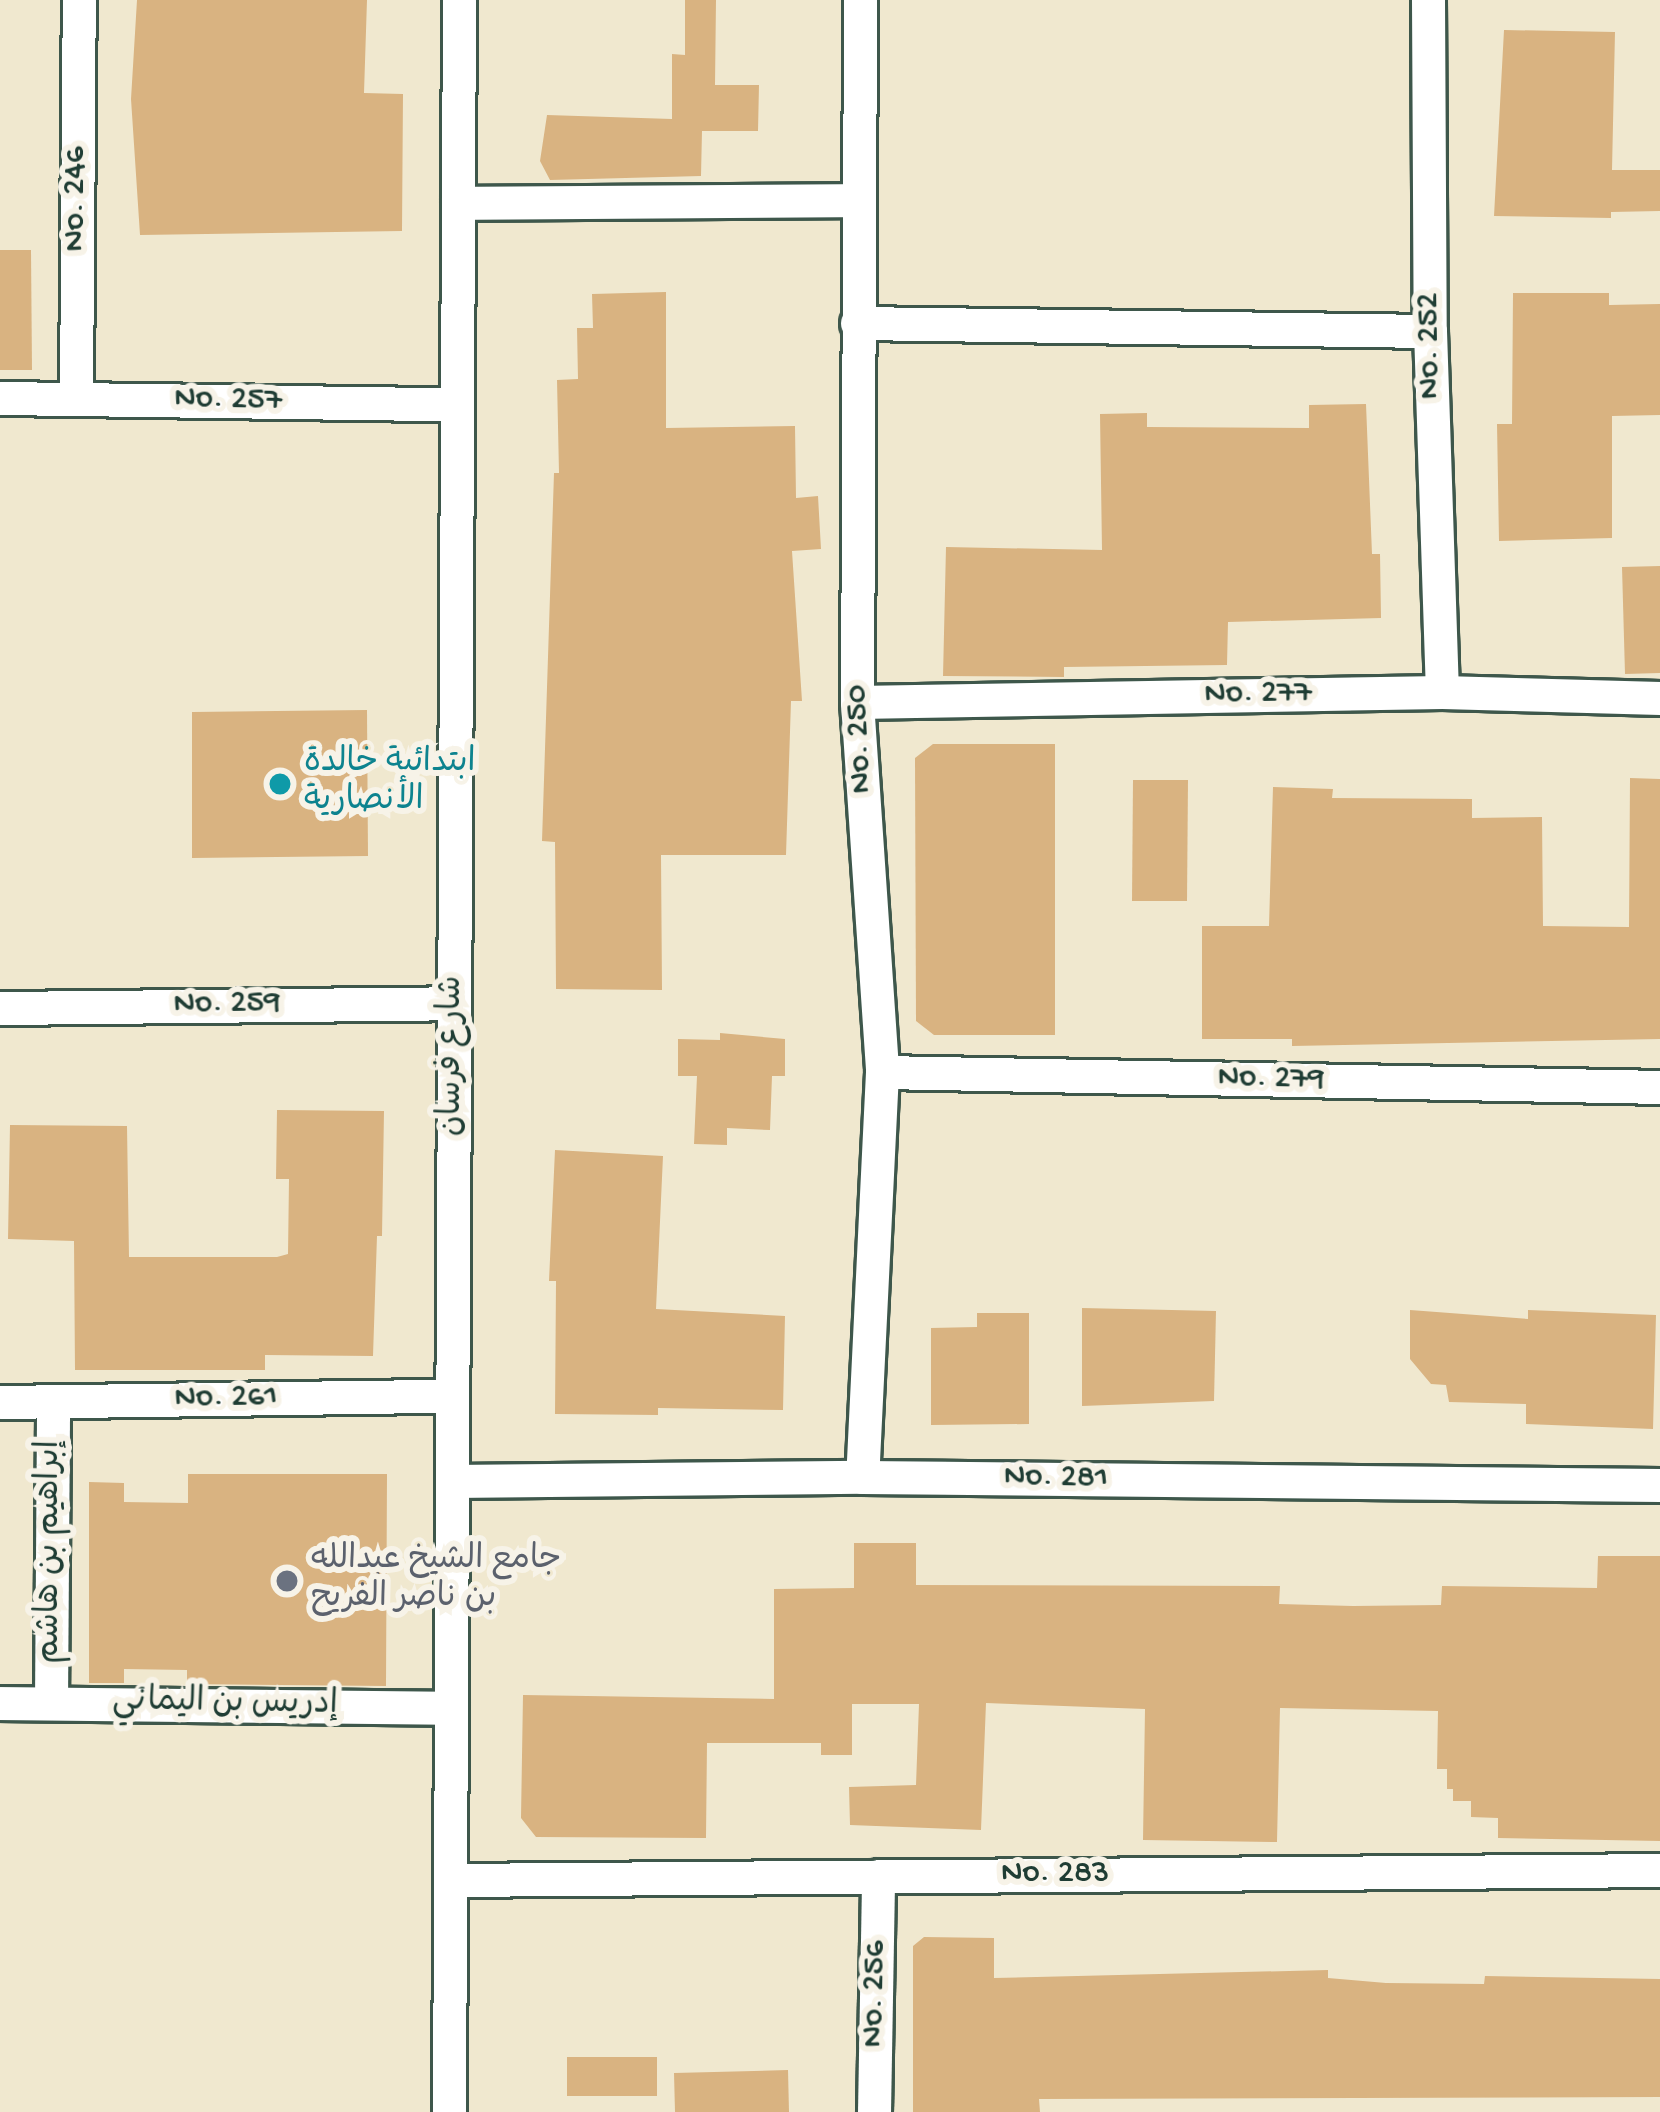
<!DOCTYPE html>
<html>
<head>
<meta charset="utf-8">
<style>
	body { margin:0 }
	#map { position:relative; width:1660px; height:2112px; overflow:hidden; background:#f0e8cf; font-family:"Gochi Hand","Playpen Sans Arabic",sans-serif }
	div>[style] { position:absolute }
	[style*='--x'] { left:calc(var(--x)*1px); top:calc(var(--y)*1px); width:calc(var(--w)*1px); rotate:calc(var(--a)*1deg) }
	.building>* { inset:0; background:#d9b381 }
	.roads { filter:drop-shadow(3px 0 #3e574b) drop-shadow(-3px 0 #3e574b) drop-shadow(0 3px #3e574b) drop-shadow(0 -3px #3e574b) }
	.street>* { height:33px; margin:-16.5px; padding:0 16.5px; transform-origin:16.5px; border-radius:16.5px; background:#fff }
	.dots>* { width:33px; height:33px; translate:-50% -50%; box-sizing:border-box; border:6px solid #f7f3e8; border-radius:50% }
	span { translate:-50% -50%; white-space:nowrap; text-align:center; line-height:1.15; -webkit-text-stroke:12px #f7f3e8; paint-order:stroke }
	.street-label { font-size:33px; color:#1f3d34 }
	.culture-label { font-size:33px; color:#0d838f }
	.left { translate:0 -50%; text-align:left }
	.worship-label { font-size:33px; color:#5b616d }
</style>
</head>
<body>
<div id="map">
	<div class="building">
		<i style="clip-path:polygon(137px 0,367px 0,364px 93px,403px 94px,402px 231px,140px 235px,131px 99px)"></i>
		<i style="clip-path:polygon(685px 0,716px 0,715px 85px,759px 85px,758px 131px,702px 131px,701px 176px,550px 180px,540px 161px,547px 115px,672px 119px,672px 54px,685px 55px)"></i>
		<i style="clip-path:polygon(1504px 30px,1615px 32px,1612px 170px,1660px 170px,1660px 211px,1611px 212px,1611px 218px,1494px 216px)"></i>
		<i style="clip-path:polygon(0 250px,31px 250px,32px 370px,0 370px)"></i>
		<i style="clip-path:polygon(666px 292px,666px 428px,795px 426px,796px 498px,818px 496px,821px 549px,792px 551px,802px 701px,791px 701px,786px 855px,661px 855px,662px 990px,556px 989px,555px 842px,542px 841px,554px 473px,559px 473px,557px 380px,578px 379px,577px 328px,593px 328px,592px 294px)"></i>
		<i style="clip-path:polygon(1513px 293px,1609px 293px,1609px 305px,1660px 304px,1660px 415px,1612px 416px,1612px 538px,1499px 541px,1497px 424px,1512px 424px)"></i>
		<i style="clip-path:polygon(1366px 404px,1372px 554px,1380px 554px,1381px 618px,1228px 622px,1227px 665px,1064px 667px,1064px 677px,943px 676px,946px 547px,1102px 550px,1100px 414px,1147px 413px,1147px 427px,1309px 428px,1309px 405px)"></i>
		<i style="clip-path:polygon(1660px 566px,1660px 673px,1625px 674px,1622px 567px)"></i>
		<i style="clip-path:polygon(367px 710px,368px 856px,192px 858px,192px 712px)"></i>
		<i style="clip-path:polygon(933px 744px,1055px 744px,1055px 1035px,934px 1035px,916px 1021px,915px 758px)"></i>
		<i style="clip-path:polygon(1630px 778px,1660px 779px,1660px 1039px,1292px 1046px,1292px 1039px,1202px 1039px,1202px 926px,1269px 926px,1273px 787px,1333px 789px,1332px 798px,1472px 799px,1472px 818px,1542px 817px,1543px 926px,1629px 927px)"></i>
		<i style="clip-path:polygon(1133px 780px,1188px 780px,1187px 901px,1132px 901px)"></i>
		<i style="clip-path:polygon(720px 1033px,785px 1039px,785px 1076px,772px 1076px,770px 1130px,727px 1128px,727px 1145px,694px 1144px,697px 1076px,678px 1076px,678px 1039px,720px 1040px)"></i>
		<i style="clip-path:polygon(277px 1110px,384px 1111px,382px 1236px,377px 1236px,373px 1356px,265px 1355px,265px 1370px,75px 1370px,74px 1241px,8px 1239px,10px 1125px,127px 1126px,129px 1257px,277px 1257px,288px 1254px,289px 1179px,276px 1179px)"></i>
		<i style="clip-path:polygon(555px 1150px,663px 1156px,656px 1309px,785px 1316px,783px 1410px,658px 1408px,658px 1415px,555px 1414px,556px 1281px,549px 1281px)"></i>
		<i style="clip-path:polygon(1082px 1308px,1216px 1311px,1214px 1401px,1082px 1406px)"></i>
		<i style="clip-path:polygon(1410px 1310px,1528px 1319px,1528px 1310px,1656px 1315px,1653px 1429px,1526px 1424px,1526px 1404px,1449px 1402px,1446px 1385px,1431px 1384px,1410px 1359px)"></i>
		<i style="clip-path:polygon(977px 1313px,1029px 1313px,1029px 1424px,931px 1425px,931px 1328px,977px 1327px)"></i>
		<i style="clip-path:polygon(188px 1474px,387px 1474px,386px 1686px,187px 1684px,187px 1670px,124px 1669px,124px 1683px,89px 1683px,89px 1482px,124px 1483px,124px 1502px,188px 1503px)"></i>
		<i style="clip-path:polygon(854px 1543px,916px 1543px,916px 1585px,1280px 1586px,1279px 1604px,1353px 1606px,1441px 1605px,1442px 1586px,1597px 1588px,1598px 1556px,1660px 1556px,1660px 1841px,1498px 1838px,1498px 1818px,1471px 1817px,1471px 1801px,1453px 1801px,1453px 1789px,1447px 1789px,1447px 1769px,1437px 1769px,1438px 1711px,1280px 1708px,1277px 1842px,1143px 1840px,1145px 1709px,986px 1703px,981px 1830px,850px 1825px,849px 1787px,916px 1785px,919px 1704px,852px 1704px,852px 1755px,821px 1755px,821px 1743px,707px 1743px,706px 1838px,536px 1837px,521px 1818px,523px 1695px,774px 1699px,774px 1589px,854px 1588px)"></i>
		<i style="clip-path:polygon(924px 1937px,994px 1938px,994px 1978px,1328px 1970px,1328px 1978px,1386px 1983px,1484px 1984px,1485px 1976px,1660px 1979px,1660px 2097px,1039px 2099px,1040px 2112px,913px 2112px,913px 1946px)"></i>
		<i style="clip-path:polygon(567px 2057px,657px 2057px,657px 2096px,567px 2096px)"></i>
		<i style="clip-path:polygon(788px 2070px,789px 2112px,675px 2112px,674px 2073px)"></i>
	</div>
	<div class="roads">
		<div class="street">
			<i style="--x:860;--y:0;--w:702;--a:90.24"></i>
			<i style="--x:857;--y:702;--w:371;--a:86.1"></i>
			<i style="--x:882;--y:1072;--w:405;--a:92.8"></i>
			<i style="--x:1428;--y:0;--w:331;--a:89.7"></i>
			<i style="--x:1430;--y:331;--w:361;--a:88.1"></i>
			<i style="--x:458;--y:203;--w:399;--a:-0.4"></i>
			<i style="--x:857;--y:323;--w:573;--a:0.8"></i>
			<i style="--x:0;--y:398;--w:457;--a:0.8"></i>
			<i style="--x:76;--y:399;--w:399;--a:-89.6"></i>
			<i style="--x:857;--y:702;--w:585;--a:-0.98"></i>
			<i style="--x:1442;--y:692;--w:218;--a:1.6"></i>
			<i style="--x:0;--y:1008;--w:454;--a:-0.6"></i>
			<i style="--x:882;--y:1072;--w:778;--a:1.1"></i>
			<i style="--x:0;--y:1402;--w:452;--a:-0.8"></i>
			<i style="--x:452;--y:1481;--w:410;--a:-0.6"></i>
			<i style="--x:862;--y:1477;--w:798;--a:0.57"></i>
			<i style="--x:0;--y:1703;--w:451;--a:0.6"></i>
			<i style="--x:51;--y:1703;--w:302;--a:-89.6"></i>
			<i style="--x:450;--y:1880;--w:1210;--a:-0.47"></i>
			<i style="--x:449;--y:2112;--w:2112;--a:-89.73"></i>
			<i style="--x:874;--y:2112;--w:236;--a:-89"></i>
		</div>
	</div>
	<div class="dots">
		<i style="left:280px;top:784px;background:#0f9aa8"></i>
		<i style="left:287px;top:1581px;background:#6b7280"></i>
	</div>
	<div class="street-label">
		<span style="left:77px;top:199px;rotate:-90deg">No. 246</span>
		<span style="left:1431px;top:346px;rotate:-91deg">No. 252</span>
		<span style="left:228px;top:401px;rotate:1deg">No. 257</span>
		<span style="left:1258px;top:695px;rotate:-1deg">No. 277</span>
		<span style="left:861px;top:739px;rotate:-93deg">No. 250</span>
		<span style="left:227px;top:1005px;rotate:-1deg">No. 259</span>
		<span style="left:454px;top:1056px;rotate:-90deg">شارع فرسان</span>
		<span style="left:1271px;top:1080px;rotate:1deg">No. 279</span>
		<span style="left:226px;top:1399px;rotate:-1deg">No. 261</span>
		<span style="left:1056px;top:1479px;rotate:1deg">No. 281</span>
		<span style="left:52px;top:1552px;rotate:-90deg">إبراهيم بن هاشم</span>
		<span style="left:225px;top:1705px;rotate:1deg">إدريس بن اليماني</span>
		<span style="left:1055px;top:1875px">No. 283</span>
		<span style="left:876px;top:1994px;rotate:-89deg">No. 256</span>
	</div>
	<div class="culture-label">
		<span class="left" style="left:304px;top:784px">ابتدائية خالدة<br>الأنصارية</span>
	</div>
	<div class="worship-label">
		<span class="left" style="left:311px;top:1581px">جامع الشيخ عبدالله<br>بن ناصر الفريح</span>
	</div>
</div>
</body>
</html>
